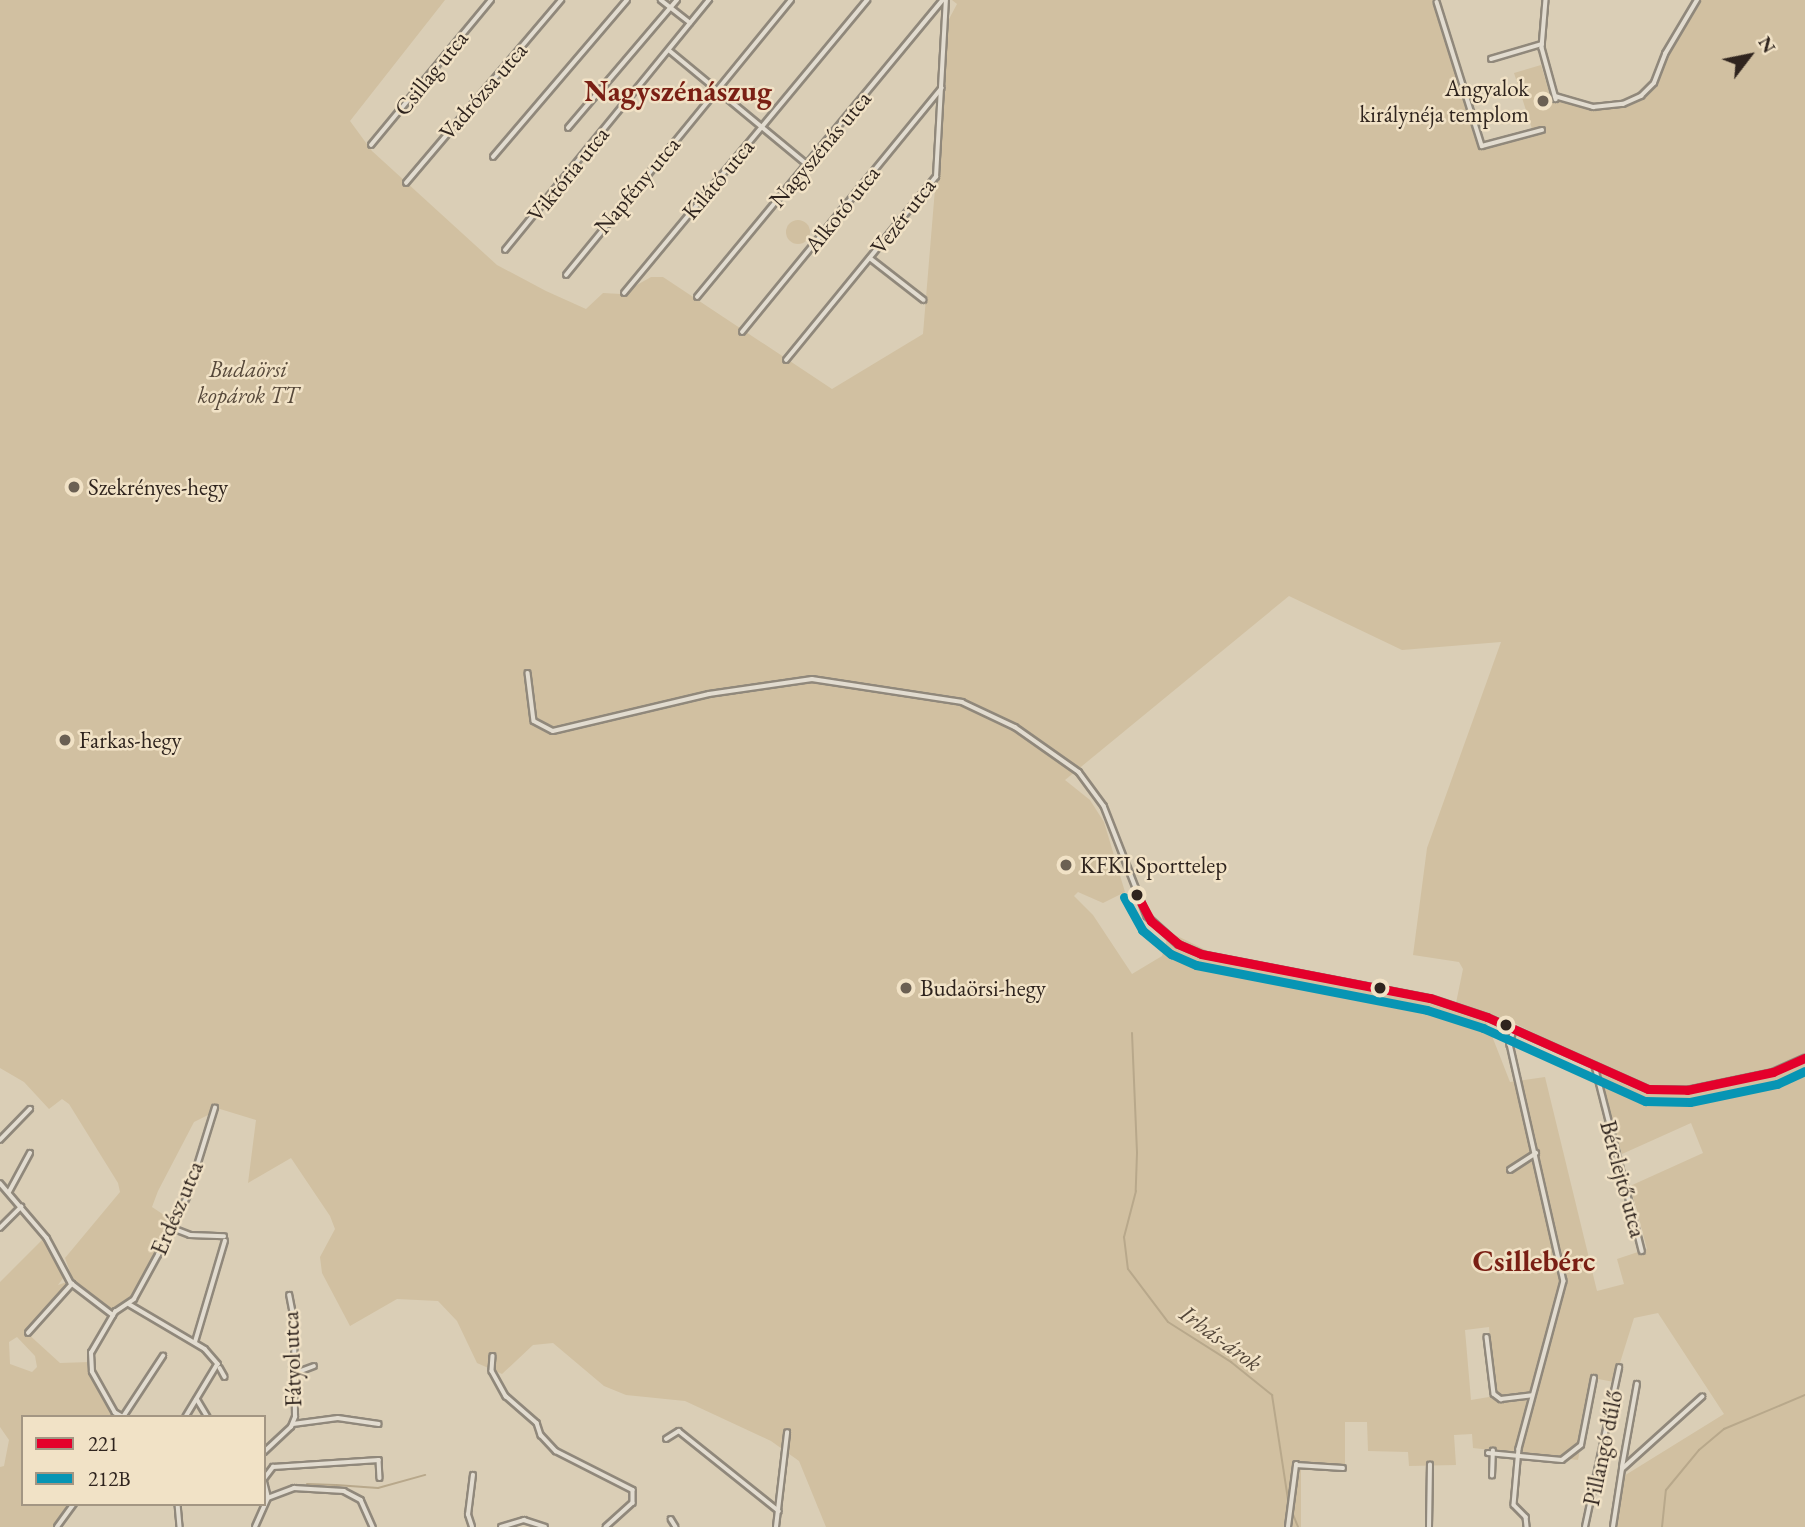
<!DOCTYPE html>
<html>
<head>
<meta charset="utf-8">
<style>
	body { margin:0 }
	#map { position:relative; width:1805px; height:1527px; overflow:hidden; background:#daceb6; font-family:"EB Garamond",serif }
	div>[style] { position:absolute }
	[style*='--x'] { left:calc(var(--x)*1px); top:calc(var(--y)*1px); width:calc(var(--w)*1px); rotate:calc(var(--a)*1deg) }
	.green>* { inset:0; background:#d1c0a1 }
	.round { border-radius:50% }
	.stream>* { height:2px; margin:-1px; padding:0 1px; transform-origin:1px; border-radius:1px; background:#b8a88b }
	.roads { filter:drop-shadow(2px 0 #90887b) drop-shadow(-2px 0 #90887b) drop-shadow(0 2px #90887b) drop-shadow(0 -2px #90887b) }
	.minor>* { height:3.5px; margin:-1.75px; padding:0 1.75px; transform-origin:1.75px; border-radius:1.75px; background:#e2dcd0 }
	.bus-1>* { height:9px; margin:-4.5px; padding:0 4.5px; transform-origin:4.5px; border-radius:4.5px; background:#e4002b }
	.bus-2>* { height:9px; margin:-4.5px; padding:0 4.5px; transform-origin:4.5px; border-radius:4.5px; background:#0795b4 }
	.dots>* { width:19px; height:19px; translate:-50% -50%; box-sizing:border-box; border:4px solid #f1e2c6; border-radius:50% }
	span { translate:-50% -50%; white-space:nowrap; text-align:center; line-height:1.15; -webkit-text-stroke:5px #f1e2c6; paint-order:stroke }
	.street-label { font-size:23px; color:#2f241e }
	.poi-label { font-size:23px; color:#2f241e }
	.right { translate:-100% -50%; text-align:right }
	.left { translate:0 -50%; text-align:left }
	.park-label { font-size:23px; color:#56483a; font-style:italic }
	.water-label { font-size:24px; color:#544739; font-style:italic }
	.district-label { font-size:30px; color:#7a1f14; font-weight:700 }
	.legend { position:absolute; left:21px; top:1415px; width:245px; height:91px; box-sizing:border-box; background:#f1e2c6; border:2px solid #a39683; margin:0; padding:9px 12px; list-style:none; font-size:21px; color:#2f241e }
	.legend li { display:flex; align-items:center; gap:14px; height:35px }
	.legend b { width:35px; border:2px solid #a39683 }
	.north { position:absolute; left:1714px; top:21px; width:70px; height:70px; -webkit-text-stroke:5px #f1e2c6; paint-order:stroke; rotate:58deg; font-size:19px; font-weight:700; line-height:28px; text-align:center; color:#2f241e }
	.north::after { content:''; display:block; margin:auto; width:24px; height:32px; background:#2f241e; clip-path:polygon(50% 0,100% 100%,50% 72%,0 100%) }
</style>
</head>
<body>
<div id="map">
	<div class="green">
		<i style="clip-path:polygon(evenodd,0 0,445px 0,350px 121px,372px 151px,497px 265px,546px 291px,586px 309px,603px 293px,621px 294px,651px 277px,663px 277px,832px 389px,923px 334px,949px 19px,957px 4px,952px 0,1438px 0,1483px 145px,1533px 132px,1514px 73px,1541px 65px,1552px 102px,1558px 94px,1591px 108px,1623px 105px,1653px 87px,1665px 56px,1698px 0,1805px 0,1805px 1527px,1613px 1527px,1619px 1479px,1724px 1414px,1658px 1313px,1634px 1318px,1614px 1382px,1593px 1378px,1578px 1460px,1473px 1448px,1472px 1434px,1454px 1435px,1456px 1465px,1409px 1466px,1408px 1452px,1368px 1451px,1367px 1422px,1345px 1422px,1345px 1469px,1301px 1467px,1301px 1527px,826px 1527px,799px 1461px,771px 1441px,685px 1401px,626px 1395px,604px 1386px,553px 1343px,533px 1345px,502px 1374px,477px 1363px,457px 1321px,438px 1301px,397px 1299px,350px 1326px,322px 1273px,320px 1257px,335px 1229px,330px 1216px,291px 1158px,248px 1183px,256px 1120px,220px 1109px,194px 1122px,158px 1191px,152px 1207px,164px 1215px,170px 1227px,130px 1302px,110px 1309px,74px 1283px,65px 1258px,120px 1192px,118px 1183px,69px 1104px,62px 1099px,49px 1109px,24px 1082px,0 1068px,0 0,1289px 596px,1402px 650px,1501px 642px,1427px 848px,1413px 955px,1459px 962px,1463px 969px,1456px 1003px,1208px 951px,1169px 932px,1162px 956px,1132px 974px,1093px 915px,1074px 896px,1078px 892px,1103px 903px,1125px 892px,1104px 822px,1090px 800px,1065px 780px,1289px 596px,0 0,1483px 1013px,1504px 1018px,1595px 1064px,1622px 1154px,1691px 1123px,1703px 1153px,1630px 1186px,1647px 1249px,1617px 1259px,1624px 1284px,1597px 1291px,1545px 1077px,1510px 1082px,1483px 1013px,0 0,1489px 1327px,1495px 1396px,1471px 1400px,1465px 1330px,1489px 1327px)"></i>
		<i class="round" style="left:786px;top:220px;width:24px;height:24px"></i>
		<i style="clip-path:polygon(evenodd,44px 1238px,66px 1274px,58px 1285px,67px 1282px,67px 1286px,26px 1332px,60px 1363px,90px 1362px,116px 1417px,23px 1417px,23px 1504px,74px 1504px,57px 1527px,0 1527px,0 1467px,4px 1466px,9px 1440px,0 1427px,0 1282px,44px 1238px,17px 1337px,35px 1356px,37px 1367px,32px 1372px,10px 1364px,9px 1342px,17px 1337px)"></i>
	</div>
	<div class="stream">
		<i style="--x:1132;--y:1033;--w:120;--a:87.6"></i>
		<i style="--x:1137;--y:1153;--w:38;--a:92"></i>
		<i style="--x:1136;--y:1191;--w:48;--a:104.6"></i>
		<i style="--x:1124;--y:1237;--w:32;--a:83"></i>
		<i style="--x:1128;--y:1269;--w:66;--a:53"></i>
		<i style="--x:1168;--y:1322;--w:75;--a:32.4"></i>
		<i style="--x:1231;--y:1362;--w:53;--a:38.8"></i>
		<i style="--x:1272;--y:1395;--w:112;--a:81.3"></i>
		<i style="--x:307;--y:1484;--w:28;--a:2"></i>
		<i style="--x:336;--y:1485;--w:42;--a:4.1"></i>
		<i style="--x:378;--y:1488;--w:49;--a:-15.5"></i>
		<i style="--x:1292;--y:1512;--w:16;--a:68"></i>
		<i style="--x:1662;--y:1527;--w:37;--a:-84"></i>
		<i style="--x:1666;--y:1490;--w:52;--a:-50.5"></i>
		<i style="--x:1699;--y:1450;--w:33;--a:-40"></i>
		<i style="--x:1724;--y:1429;--w:88;--a:-22.8"></i>
	</div>
	<div class="roads">
		<div class="minor">
			<i style="--x:661;--y:0;--w:37;--a:38"></i>
			<i style="--x:1546;--y:0;--w:48;--a:94.8"></i>
			<i style="--x:1542;--y:48;--w:53;--a:74.6"></i>
			<i style="--x:1437;--y:2;--w:151;--a:72.6"></i>
			<i style="--x:1482;--y:146;--w:62;--a:-14.9"></i>
			<i style="--x:669;--y:50;--w:179;--a:39.6"></i>
			<i style="--x:1491;--y:59;--w:53;--a:-16.4"></i>
			<i style="--x:1555;--y:96;--w:40;--a:16"></i>
			<i style="--x:1593;--y:107;--w:30;--a:-6"></i>
			<i style="--x:1623;--y:104;--w:20;--a:-24"></i>
			<i style="--x:1641;--y:96;--w:18;--a:-45"></i>
			<i style="--x:1654;--y:83;--w:31;--a:-69"></i>
			<i style="--x:1665;--y:54;--w:63;--a:-59.3"></i>
			<i style="--x:568;--y:128;--w:168;--a:-49.6"></i>
			<i style="--x:371;--y:145;--w:188;--a:-50.4"></i>
			<i style="--x:493;--y:157;--w:206;--a:-49.5"></i>
			<i style="--x:406;--y:183;--w:240;--a:-49.7"></i>
			<i style="--x:505;--y:250;--w:323;--a:-50.8"></i>
			<i style="--x:870;--y:258;--w:68;--a:37.9"></i>
			<i style="--x:566;--y:275;--w:355;--a:-50.7"></i>
			<i style="--x:624;--y:293;--w:381;--a:-50.3"></i>
			<i style="--x:697;--y:297;--w:386;--a:-50.4"></i>
			<i style="--x:742;--y:332;--w:315;--a:-50.7"></i>
			<i style="--x:786;--y:360;--w:237;--a:-50.7"></i>
			<i style="--x:936;--y:177;--w:177;--a:-86.8"></i>
			<i style="--x:528;--y:673;--w:48;--a:82.9"></i>
			<i style="--x:534;--y:721;--w:21;--a:28"></i>
			<i style="--x:553;--y:731;--w:160;--a:-13.3"></i>
			<i style="--x:709;--y:694;--w:104;--a:-8.3"></i>
			<i style="--x:812;--y:679;--w:152;--a:8.7"></i>
			<i style="--x:962;--y:702;--w:59;--a:25.3"></i>
			<i style="--x:1015;--y:727;--w:78;--a:35.1"></i>
			<i style="--x:1079;--y:772;--w:42;--a:53.7"></i>
			<i style="--x:1104;--y:806;--w:118;--a:68.6"></i>
			<i style="--x:1147;--y:916;--w:42;--a:42.1"></i>
			<i style="--x:1178;--y:944;--w:25;--a:23"></i>
			<i style="--x:1201;--y:954;--w:233;--a:10.9"></i>
			<i style="--x:1430;--y:998;--w:60;--a:18.4"></i>
			<i style="--x:1487;--y:1017;--w:176;--a:24.1"></i>
			<i style="--x:1648;--y:1089;--w:39;--a:1"></i>
			<i style="--x:1687;--y:1090;--w:88;--a:-11.8"></i>
			<i style="--x:1773;--y:1072;--w:35;--a:-24"></i>
			<i style="--x:1514;--y:1030;--w:15;--a:106"></i>
			<i style="--x:1510;--y:1044;--w:243;--a:77.2"></i>
			<i style="--x:1564;--y:1281;--w:174;--a:105"></i>
			<i style="--x:1519;--y:1449;--w:56;--a:95.1"></i>
			<i style="--x:1514;--y:1505;--w:17;--a:45"></i>
			<i style="--x:1526;--y:1517;--w:10;--a:84"></i>
			<i style="--x:1595;--y:1066;--w:191;--a:75.7"></i>
			<i style="--x:0;--y:1140;--w:43;--a:-45.9"></i>
			<i style="--x:1510;--y:1170;--w:31;--a:-33"></i>
			<i style="--x:0;--y:1183;--w:72;--a:49.5"></i>
			<i style="--x:47;--y:1238;--w:51;--a:61.9"></i>
			<i style="--x:71;--y:1283;--w:53;--a:37.3"></i>
			<i style="--x:9;--y:1192;--w:44;--a:-61.7"></i>
			<i style="--x:0;--y:1228;--w:30;--a:-45"></i>
			<i style="--x:172;--y:1228;--w:19;--a:21"></i>
			<i style="--x:190;--y:1235;--w:34;--a:2"></i>
			<i style="--x:129;--y:1304;--w:88;--a:30.6"></i>
			<i style="--x:205;--y:1349;--w:20;--a:49"></i>
			<i style="--x:218;--y:1364;--w:62;--a:121.1"></i>
			<i style="--x:28;--y:1333;--w:66;--a:-48.1"></i>
			<i style="--x:1487;--y:1337;--w:57;--a:83"></i>
			<i style="--x:1494;--y:1394;--w:9;--a:36"></i>
			<i style="--x:1501;--y:1399;--w:31;--a:-7"></i>
			<i style="--x:195;--y:1342;--w:105;--a:-73.5"></i>
			<i style="--x:493;--y:1356;--w:15;--a:94"></i>
			<i style="--x:492;--y:1371;--w:29;--a:61"></i>
			<i style="--x:506;--y:1396;--w:41;--a:41.1"></i>
			<i style="--x:537;--y:1423;--w:13;--a:72"></i>
			<i style="--x:541;--y:1435;--w:22;--a:47"></i>
			<i style="--x:556;--y:1451;--w:86;--a:26.9"></i>
			<i style="--x:633;--y:1490;--w:13;--a:90"></i>
			<i style="--x:633;--y:1503;--w:36;--a:138"></i>
			<i style="--x:220;--y:1368;--w:10;--a:61"></i>
			<i style="--x:296;--y:1373;--w:19;--a:-21"></i>
			<i style="--x:197;--y:1399;--w:21;--a:59"></i>
			<i style="--x:122;--y:1417;--w:8;--a:-150"></i>
			<i style="--x:115;--y:1413;--w:47;--a:-119.3"></i>
			<i style="--x:92;--y:1372;--w:19;--a:-93"></i>
			<i style="--x:91;--y:1353;--w:48;--a:-59.7"></i>
			<i style="--x:115;--y:1312;--w:23;--a:-34"></i>
			<i style="--x:134;--y:1299;--w:50;--a:-61.4"></i>
			<i style="--x:158;--y:1255;--w:67;--a:-63.4"></i>
			<i style="--x:188;--y:1195;--w:91;--a:-72.8"></i>
			<i style="--x:123;--y:1417;--w:73;--a:-56.7"></i>
			<i style="--x:293;--y:1424;--w:45;--a:-7.6"></i>
			<i style="--x:338;--y:1418;--w:41;--a:8.3"></i>
			<i style="--x:666;--y:1439;--w:15;--a:-32"></i>
			<i style="--x:679;--y:1431;--w:128;--a:38.7"></i>
			<i style="--x:264;--y:1452;--w:37;--a:-43"></i>
			<i style="--x:291;--y:1427;--w:11;--a:-68"></i>
			<i style="--x:295;--y:1417;--w:97;--a:-90.6"></i>
			<i style="--x:294;--y:1320;--w:25;--a:-101"></i>
			<i style="--x:1488;--y:1453;--w:74;--a:5.4"></i>
			<i style="--x:1562;--y:1460;--w:24;--a:-38"></i>
			<i style="--x:1581;--y:1445;--w:68;--a:-79"></i>
			<i style="--x:1622;--y:1467;--w:84;--a:-79.8"></i>
			<i style="--x:1492;--y:1476;--w:25;--a:-88"></i>
			<i style="--x:264;--y:1479;--w:15;--a:-53"></i>
			<i style="--x:273;--y:1467;--w:106;--a:-3.8"></i>
			<i style="--x:379;--y:1460;--w:18;--a:87"></i>
			<i style="--x:268;--y:1498;--w:28;--a:-21"></i>
			<i style="--x:294;--y:1488;--w:50;--a:3.4"></i>
			<i style="--x:344;--y:1491;--w:19;--a:28"></i>
			<i style="--x:361;--y:1500;--w:30;--a:66"></i>
			<i style="--x:178;--y:1504;--w:23;--a:85"></i>
			<i style="--x:671;--y:1519;--w:9;--a:58"></i>
			<i style="--x:57;--y:1527;--w:29;--a:-54"></i>
			<i style="--x:255;--y:1527;--w:32;--a:-66"></i>
			<i style="--x:268;--y:1498;--w:16;--a:-104"></i>
			<i style="--x:472;--y:1527;--w:13;--a:-108"></i>
			<i style="--x:468;--y:1515;--w:40;--a:-82.9"></i>
			<i style="--x:501;--y:1527;--w:24;--a:-17"></i>
			<i style="--x:524;--y:1520;--w:22;--a:18"></i>
			<i style="--x:776;--y:1527;--w:95;--a:-83.3"></i>
			<i style="--x:1288;--y:1527;--w:63;--a:-82.6"></i>
			<i style="--x:1296;--y:1465;--w:47;--a:3.7"></i>
			<i style="--x:1429;--y:1527;--w:62;--a:-89.1"></i>
			<i style="--x:1585;--y:1527;--w:163;--a:-77.9"></i>
			<i style="--x:1613;--y:1527;--w:59;--a:-81.2"></i>
			<i style="--x:1622;--y:1469;--w:108;--a:-42"></i>
		</div>
	</div>
	<div class="bus-1">
		<i style="--x:1135;--y:891;--w:34;--a:62"></i>
		<i style="--x:1151;--y:921;--w:35;--a:40"></i>
		<i style="--x:1178;--y:944;--w:25;--a:23"></i>
		<i style="--x:1201;--y:954;--w:233;--a:10.9"></i>
		<i style="--x:1430;--y:998;--w:60;--a:18.4"></i>
		<i style="--x:1487;--y:1017;--w:176;--a:24.1"></i>
		<i style="--x:1648;--y:1089;--w:39;--a:1"></i>
		<i style="--x:1687;--y:1090;--w:88;--a:-11.8"></i>
		<i style="--x:1773;--y:1072;--w:35;--a:-24"></i>
	</div>
	<div class="bus-2">
		<i style="--x:1124;--y:897;--w:38;--a:61"></i>
		<i style="--x:1142;--y:930;--w:38;--a:40"></i>
		<i style="--x:1171;--y:954;--w:27;--a:24"></i>
		<i style="--x:1196;--y:965;--w:235;--a:11"></i>
		<i style="--x:1427;--y:1010;--w:59;--a:17.8"></i>
		<i style="--x:1483;--y:1028;--w:178;--a:24.3"></i>
		<i style="--x:1645;--y:1101;--w:45;--a:1.3"></i>
		<i style="--x:1690;--y:1102;--w:89;--a:-11.7"></i>
		<i style="--x:1777;--y:1084;--w:31;--a:-25"></i>
	</div>
	<div class="dots">
		<i style="left:1543px;top:101px;background:#6b6053"></i>
		<i style="left:74px;top:487px;background:#6b6053"></i>
		<i style="left:65px;top:740px;background:#6b6053"></i>
		<i style="left:1066px;top:865px;background:#6b6053"></i>
		<i style="left:1137px;top:895px;background:#2f241e"></i>
		<i style="left:906px;top:988px;background:#6b6053"></i>
		<i style="left:1380px;top:988px;background:#2f241e"></i>
		<i style="left:1506px;top:1025px;background:#2f241e"></i>
	</div>
	<div class="street-label">
		<span style="left:431px;top:73px;rotate:-51deg">Csillag utca</span>
		<span style="left:483px;top:91px;rotate:-49deg">Vadrózsa utca</span>
		<span style="left:820px;top:149px;rotate:-50deg">Nagyszénás utca</span>
		<span style="left:568px;top:174px;rotate:-51deg">Viktória utca</span>
		<span style="left:718px;top:179px;rotate:-50deg">Kilátó utca</span>
		<span style="left:637px;top:185px;rotate:-50deg">Napfény utca</span>
		<span style="left:842px;top:209px;rotate:-51deg">Alkotó utca</span>
		<span style="left:903px;top:216px;rotate:-52deg">Vezér utca</span>
		<span style="left:1623px;top:1179px;rotate:75deg">Bérclejtő utca</span>
		<span style="left:177px;top:1208px;rotate:-67deg">Erdész utca</span>
		<span style="left:292px;top:1359px;rotate:-92deg">Fátyol utca</span>
		<span style="left:1603px;top:1448px;rotate:-78deg">Pillangó dűlő</span>
	</div>
	<div class="poi-label">
		<span class="right" style="left:1529px;top:101px">Angyalok<br>királynéja templom</span>
		<span class="left" style="left:88px;top:487px">Szekrényes-hegy</span>
		<span class="left" style="left:79px;top:740px">Farkas-hegy</span>
		<span class="left" style="left:1080px;top:865px">KFKI Sporttelep</span>
		<span class="left" style="left:920px;top:988px">Budaörsi-hegy</span>
	</div>
	<div class="park-label">
		<span style="left:248px;top:382px">Budaörsi<br>kopárok TT</span>
	</div>
	<div class="water-label">
		<span style="left:1221px;top:1338px;rotate:36deg">Irhás-árok</span>
	</div>
	<div class="district-label">
		<span style="left:678px;top:91px">Nagyszénászug</span>
		<span style="left:1534px;top:1261px">Csillebérc</span>
	</div>
	<ul class="legend">
	<li><b style="height:9px;background:#e4002b"></b>221</li>
	<li><b style="height:9px;background:#0795b4"></b>212B</li>
	</ul>
	<div class="north">N</div>
</div>
</body>
</html>
